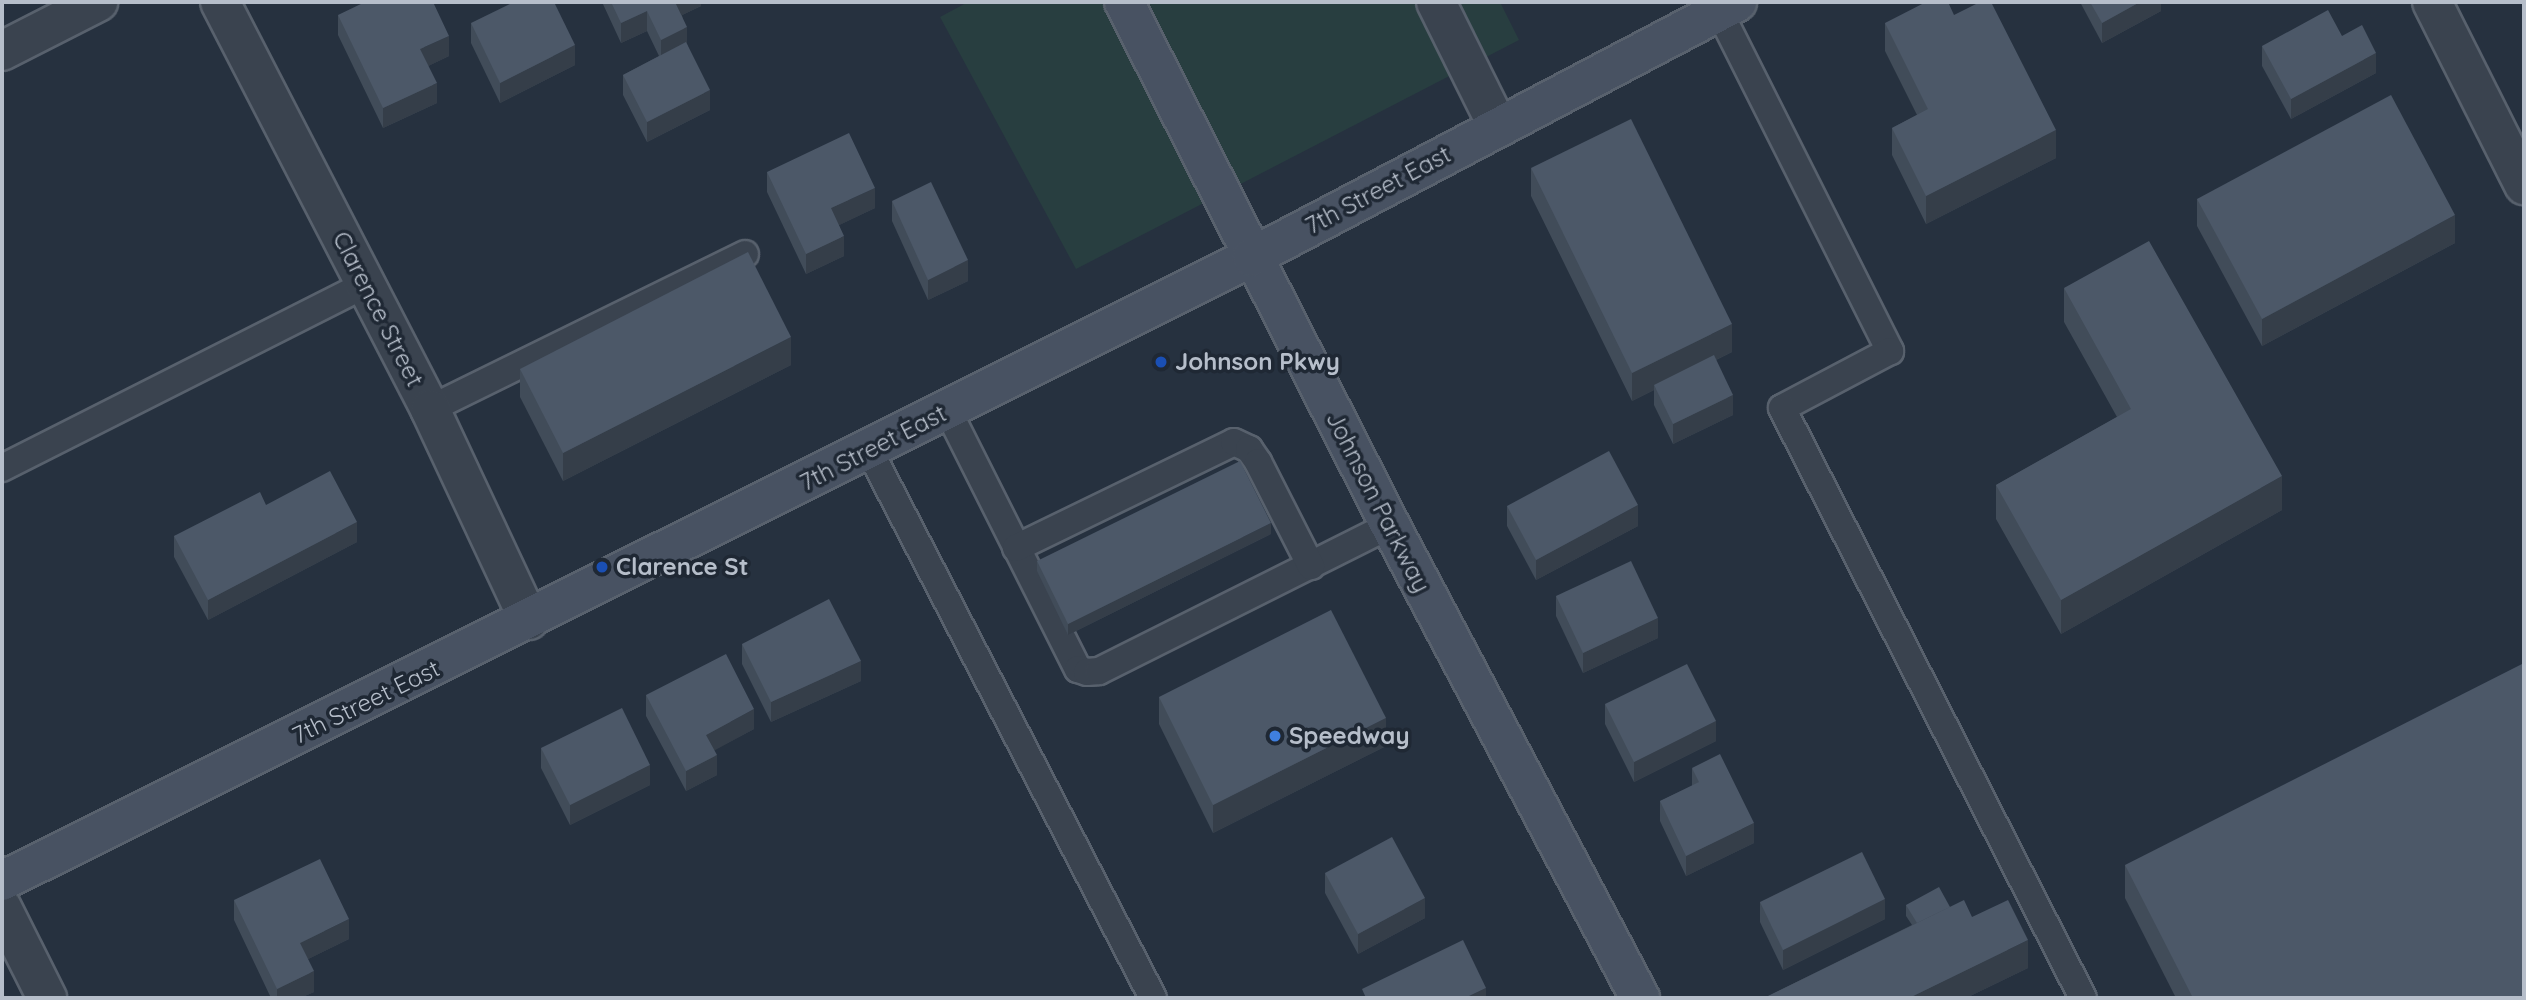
<!DOCTYPE html>
<html>
<head>
<meta charset="utf-8">
<style>
	body { margin:0 }
	#map { position:relative; width:2526px; height:1000px; overflow:hidden; background:#26313f; font-family:Quicksand,sans-serif }
	div>[style] { position:absolute }
	[style*='--x'] { left:calc(var(--x)*1px); top:calc(var(--y)*1px); width:calc(var(--w)*1px); rotate:calc(var(--a)*1deg) }
	.green>* { inset:0; background:#283e40 }
	.roads { filter:drop-shadow(2px 0 #58616d) drop-shadow(-2px 0 #58616d) drop-shadow(0 2px #58616d) drop-shadow(0 -2px #58616d) }
	.lane>* { height:26px; margin:-13px; padding:0 13px; transform-origin:13px; border-radius:13px; background:#3a434f }
	.street>* { height:38px; margin:-19px; padding:0 19px; transform-origin:19px; border-radius:19px; background:#3a434f }
	.secondary>* { height:38px; margin:-19px; padding:0 19px; transform-origin:19px; border-radius:19px; background:#485262 }
	.wall>* { inset:0; background:#414c59 }
	.shaded-wall>* { inset:0; background:#353e49 }
	.building>* { inset:0; background:#4c5868 }
	.dots>* { width:19px; height:19px; translate:-50% -50%; box-sizing:border-box; border:4px solid #1f2834; border-radius:50% }
	span { translate:-50% -50%; white-space:nowrap; text-align:center; line-height:1.15; -webkit-text-stroke:7px #1f2834; paint-order:stroke }
	.street-label { font-size:24px; color:#b6beca }
	.poi-label { font-size:24px; color:#b6beca; font-weight:700 }
	.left { translate:0 -50%; text-align:left }
	.frame { position:absolute; inset:0; border:4px solid #b6beca; pointer-events:none }
</style>
</head>
<body>
<div id="map">
	<div class="green">
		<i style="clip-path:polygon(968px 2px,1500px 2px,1519px 40px,1076px 269px,940px 17px)"></i>
	</div>
	<div class="roads">
		<div class="lane">
			<i style="--x:1719;--y:11;--w:381;--a:63.3"></i>
			<i style="--x:1890;--y:351;--w:122;--a:152.2"></i>
			<i style="--x:1782;--y:408;--w:662;--a:62.97"></i>
			<i style="--x:430;--y:409;--w:351;--a:-26.2"></i>
			<i style="--x:948;--y:411;--w:289;--a:63.3"></i>
			<i style="--x:1078;--y:669;--w:9;--a:18"></i>
			<i style="--x:1087;--y:672;--w:12;--a:-5"></i>
			<i style="--x:1099;--y:671;--w:326;--a:-26.6"></i>
			<i style="--x:869;--y:450;--w:617;--a:62.6"></i>
			<i style="--x:2;--y:468;--w:407;--a:-26.8"></i>
			<i style="--x:1016;--y:548;--w:242;--a:-25.9"></i>
			<i style="--x:1234;--y:442;--w:17;--a:25"></i>
			<i style="--x:1249;--y:449;--w:16;--a:55"></i>
			<i style="--x:1258;--y:462;--w:117;--a:63"></i>
		</div>
		<div class="street">
			<i style="--x:220;--y:2;--w:458;--a:62.7"></i>
			<i style="--x:430;--y:409;--w:233;--a:64.9"></i>
			<i style="--x:1436;--y:2;--w:140;--a:63.6"></i>
			<i style="--x:2432;--y:2;--w:205;--a:63.3"></i>
			<i style="--x:2;--y:51;--w:108;--a:-27"></i>
			<i style="--x:2;--y:908;--w:101;--a:63.4"></i>
		</div>
		<div class="secondary">
			<i style="--x:1124;--y:2;--w:587;--a:63.04"></i>
			<i style="--x:1390;--y:525;--w:535;--a:62.14"></i>
			<i style="--x:2;--y:881;--w:1397;--a:-26.53"></i>
			<i style="--x:1252;--y:257;--w:548;--a:-27.73"></i>
		</div>
	</div>
	<div class="wall">
		<i style="clip-path:polygon(602px 2px,701px 2px,701px 6px,682px 15px,687px 44px,710px 110px,647px 142px,623px 95px,623px 75px,659px 56px,647px 31px,621px 43px)"></i>
		<i style="clip-path:polygon(2080px 2px,2161px 2px,2161px 11px,2102px 43px)"></i>
		<i style="clip-path:polygon(338px 15px,449px 56px,428px 66px,437px 103px,383px 128px,338px 35px)"></i>
		<i style="clip-path:polygon(1954px 15px,2056px 158px,1926px 224px,1892px 155px,1892px 128px,1917px 115px,1885px 51px,1885px 23px)"></i>
		<i style="clip-path:polygon(471px 23px,575px 65px,500px 103px,471px 43px)"></i>
		<i style="clip-path:polygon(2342px 36px,2376px 73px,2291px 119px,2262px 66px,2262px 46px)"></i>
		<i style="clip-path:polygon(1531px 168px,1732px 352px,1716px 360px,1733px 415px,1673px 444px,1654px 405px,1654px 390px,1632px 401px,1531px 196px)"></i>
		<i style="clip-path:polygon(767px 172px,875px 208px,839px 225px,844px 256px,806px 274px,767px 192px)"></i>
		<i style="clip-path:polygon(2197px 199px,2455px 243px,2262px 346px,2197px 226px)"></i>
		<i style="clip-path:polygon(892px 201px,968px 281px,928px 300px,892px 221px)"></i>
		<i style="clip-path:polygon(2064px 288px,2282px 510px,2061px 634px,1996px 519px,1996px 485px,2117px 417px,2064px 322px)"></i>
		<i style="clip-path:polygon(791px 365px,563px 481px,520px 397px,520px 369px)"></i>
		<i style="clip-path:polygon(266px 505px,357px 542px,208px 620px,174px 557px,174px 536px)"></i>
		<i style="clip-path:polygon(1507px 506px,1638px 526px,1536px 580px,1507px 526px)"></i>
		<i style="clip-path:polygon(1271px 534px,1068px 635px,1037px 571px,1037px 561px)"></i>
		<i style="clip-path:polygon(1556px 596px,1658px 638px,1583px 673px,1556px 616px)"></i>
		<i style="clip-path:polygon(742px 644px,861px 681px,771px 722px,742px 664px)"></i>
		<i style="clip-path:polygon(646px 695px,754px 729px,714px 750px,717px 775px,686px 791px,646px 716px)"></i>
		<i style="clip-path:polygon(1159px 697px,1386px 746px,1213px 833px,1159px 724px)"></i>
		<i style="clip-path:polygon(1605px 704px,1716px 741px,1634px 782px,1605px 724px)"></i>
		<i style="clip-path:polygon(541px 748px,650px 785px,570px 825px,541px 768px)"></i>
		<i style="clip-path:polygon(1692px 768px,1754px 843px,1686px 876px,1660px 821px,1660px 801px,1692px 786px)"></i>
		<i style="clip-path:polygon(2125px 865px,2524px 998px,2176px 998px,2125px 898px)"></i>
		<i style="clip-path:polygon(1325px 873px,1425px 918px,1358px 954px,1325px 893px)"></i>
		<i style="clip-path:polygon(234px 900px,349px 939px,308px 959px,314px 992px,300px 998px,271px 998px,234px 920px)"></i>
		<i style="clip-path:polygon(1760px 902px,1885px 919px,1783px 970px,1760px 922px)"></i>
		<i style="clip-path:polygon(1906px 905px,1950px 907px,1972px 917px,2028px 968px,1966px 998px,1764px 998px,1912px 925px,1906px 916px)"></i>
	</div>
	<div class="shaded-wall">
		<i style="clip-path:polygon(674px 2px,701px 2px,701px 6px,674px 19px)"></i>
		<i style="clip-path:polygon(2140px 2px,2161px 2px,2161px 11px,2102px 43px,2102px 23px)"></i>
		<i style="clip-path:polygon(647px 11px,647px 31px,621px 43px,621px 23px)"></i>
		<i style="clip-path:polygon(687px 27px,687px 47px,661px 60px,661px 40px)"></i>
		<i style="clip-path:polygon(449px 36px,449px 56px,420px 70px,420px 49px)"></i>
		<i style="clip-path:polygon(575px 45px,575px 65px,500px 103px,500px 83px)"></i>
		<i style="clip-path:polygon(2376px 53px,2376px 73px,2291px 119px,2291px 99px)"></i>
		<i style="clip-path:polygon(437px 83px,437px 103px,383px 128px,383px 108px)"></i>
		<i style="clip-path:polygon(710px 90px,710px 110px,647px 142px,647px 122px)"></i>
		<i style="clip-path:polygon(2056px 130px,2056px 158px,1926px 224px,1926px 196px)"></i>
		<i style="clip-path:polygon(875px 188px,875px 208px,831px 229px,831px 208px)"></i>
		<i style="clip-path:polygon(2455px 215px,2455px 243px,2262px 346px,2262px 319px)"></i>
		<i style="clip-path:polygon(844px 236px,844px 256px,806px 274px,806px 254px)"></i>
		<i style="clip-path:polygon(968px 260px,968px 281px,928px 300px,928px 280px)"></i>
		<i style="clip-path:polygon(1732px 324px,1732px 352px,1656px 389px,1654px 385px,1654px 390px,1632px 401px,1632px 373px)"></i>
		<i style="clip-path:polygon(791px 337px,791px 365px,563px 481px,563px 453px)"></i>
		<i style="clip-path:polygon(1733px 395px,1733px 415px,1673px 444px,1673px 424px)"></i>
		<i style="clip-path:polygon(2282px 476px,2282px 510px,2061px 634px,2061px 600px)"></i>
		<i style="clip-path:polygon(1638px 505px,1638px 526px,1536px 580px,1536px 560px)"></i>
		<i style="clip-path:polygon(357px 522px,357px 542px,208px 620px,208px 600px)"></i>
		<i style="clip-path:polygon(1271px 523px,1271px 534px,1068px 635px,1068px 624px)"></i>
		<i style="clip-path:polygon(1658px 618px,1658px 638px,1583px 673px,1583px 653px)"></i>
		<i style="clip-path:polygon(861px 661px,861px 681px,771px 722px,771px 702px)"></i>
		<i style="clip-path:polygon(754px 709px,754px 729px,706px 755px,706px 735px)"></i>
		<i style="clip-path:polygon(1386px 718px,1386px 746px,1213px 833px,1213px 805px)"></i>
		<i style="clip-path:polygon(1716px 721px,1716px 741px,1634px 782px,1634px 762px)"></i>
		<i style="clip-path:polygon(717px 755px,717px 775px,686px 791px,686px 771px)"></i>
		<i style="clip-path:polygon(650px 765px,650px 785px,570px 825px,570px 805px)"></i>
		<i style="clip-path:polygon(1754px 823px,1754px 843px,1686px 876px,1686px 856px)"></i>
		<i style="clip-path:polygon(1425px 898px,1425px 918px,1358px 954px,1358px 934px)"></i>
		<i style="clip-path:polygon(1885px 899px,1885px 919px,1783px 970px,1783px 950px)"></i>
		<i style="clip-path:polygon(349px 919px,349px 939px,300px 963px,300px 943px)"></i>
		<i style="clip-path:polygon(2028px 940px,2028px 968px,1966px 998px,1909px 998px)"></i>
		<i style="clip-path:polygon(314px 971px,314px 992px,300px 998px,277px 998px,277px 989px)"></i>
		<i style="clip-path:polygon(1486px 988px,1486px 998px,1465px 998px)"></i>
	</div>
	<div class="building">
		<i style="clip-path:polygon(365px 2px,433px 2px,449px 36px,420px 49px,437px 83px,383px 108px,338px 15px)"></i>
		<i style="clip-path:polygon(514px 2px,554px 2px,575px 45px,500px 83px,471px 23px)"></i>
		<i style="clip-path:polygon(611px 2px,675px 2px,687px 27px,661px 40px,647px 11px,621px 23px)"></i>
		<i style="clip-path:polygon(1926px 2px,1948px 2px,1954px 15px,1980px 2px,1991px 2px,2056px 130px,1926px 196px,1892px 128px,1928px 109px,1885px 23px)"></i>
		<i style="clip-path:polygon(2090px 2px,2140px 2px,2102px 23px)"></i>
		<i style="clip-path:polygon(2328px 10px,2342px 36px,2362px 25px,2376px 53px,2291px 99px,2262px 46px)"></i>
		<i style="clip-path:polygon(686px 42px,710px 90px,647px 122px,623px 75px)"></i>
		<i style="clip-path:polygon(2391px 95px,2455px 215px,2262px 319px,2197px 199px)"></i>
		<i style="clip-path:polygon(1631px 119px,1732px 324px,1632px 373px,1531px 168px)"></i>
		<i style="clip-path:polygon(849px 133px,875px 188px,831px 208px,844px 236px,806px 254px,767px 172px)"></i>
		<i style="clip-path:polygon(931px 182px,968px 260px,928px 280px,892px 201px)"></i>
		<i style="clip-path:polygon(2149px 241px,2282px 476px,2061px 600px,1996px 485px,2131px 409px,2064px 288px)"></i>
		<i style="clip-path:polygon(748px 252px,791px 337px,563px 453px,520px 369px)"></i>
		<i style="clip-path:polygon(1714px 355px,1733px 395px,1673px 424px,1654px 385px)"></i>
		<i style="clip-path:polygon(1609px 451px,1638px 505px,1536px 560px,1507px 506px)"></i>
		<i style="clip-path:polygon(1240px 461px,1271px 523px,1068px 624px,1037px 561px)"></i>
		<i style="clip-path:polygon(330px 471px,357px 522px,208px 600px,174px 536px,260px 492px,266px 505px)"></i>
		<i style="clip-path:polygon(1631px 561px,1658px 618px,1583px 653px,1556px 596px)"></i>
		<i style="clip-path:polygon(829px 599px,861px 661px,771px 702px,742px 644px)"></i>
		<i style="clip-path:polygon(1331px 610px,1386px 718px,1213px 805px,1159px 697px)"></i>
		<i style="clip-path:polygon(726px 654px,754px 709px,706px 735px,717px 755px,686px 771px,646px 695px)"></i>
		<i style="clip-path:polygon(2524px 663px,2524px 998px,2193px 998px,2125px 865px)"></i>
		<i style="clip-path:polygon(1687px 664px,1716px 721px,1634px 762px,1605px 704px)"></i>
		<i style="clip-path:polygon(622px 708px,650px 765px,570px 805px,541px 748px)"></i>
		<i style="clip-path:polygon(1720px 754px,1754px 823px,1686px 856px,1660px 801px,1699px 782px,1692px 768px)"></i>
		<i style="clip-path:polygon(1392px 837px,1425px 898px,1358px 934px,1325px 873px)"></i>
		<i style="clip-path:polygon(1862px 852px,1885px 899px,1783px 950px,1760px 902px)"></i>
		<i style="clip-path:polygon(320px 859px,349px 919px,300px 943px,314px 971px,277px 989px,234px 900px)"></i>
		<i style="clip-path:polygon(1939px 887px,1950px 907px,1917px 923px,1906px 905px)"></i>
		<i style="clip-path:polygon(1964px 900px,1972px 917px,2008px 900px,2028px 940px,1909px 998px,1764px 998px)"></i>
		<i style="clip-path:polygon(1463px 940px,1486px 988px,1465px 998px,1366px 998px,1362px 989px)"></i>
	</div>
	<div class="dots">
		<i style="left:1161px;top:362px;background:#1a4fb4"></i>
		<i style="left:602px;top:567px;background:#1a4fb4"></i>
		<i style="left:1275px;top:736px;background:#3f7fe0"></i>
	</div>
	<div class="street-label">
		<span style="left:1378px;top:190px;rotate:-28deg">7th Street East</span>
		<span style="left:378px;top:309px;rotate:63deg">Clarence Street</span>
		<span style="left:873px;top:448px;rotate:-27deg">7th Street East</span>
		<span style="left:1378px;top:502px;rotate:63deg">Johnson Parkway</span>
		<span style="left:366px;top:702px;rotate:-26deg">7th Street East</span>
	</div>
	<div class="poi-label">
		<span class="left" style="left:1175px;top:362px">Johnson Pkwy</span>
		<span class="left" style="left:616px;top:567px">Clarence St</span>
		<span class="left" style="left:1289px;top:736px">Speedway</span>
	</div>
	<div class="frame"></div>
</div>
</body>
</html>
